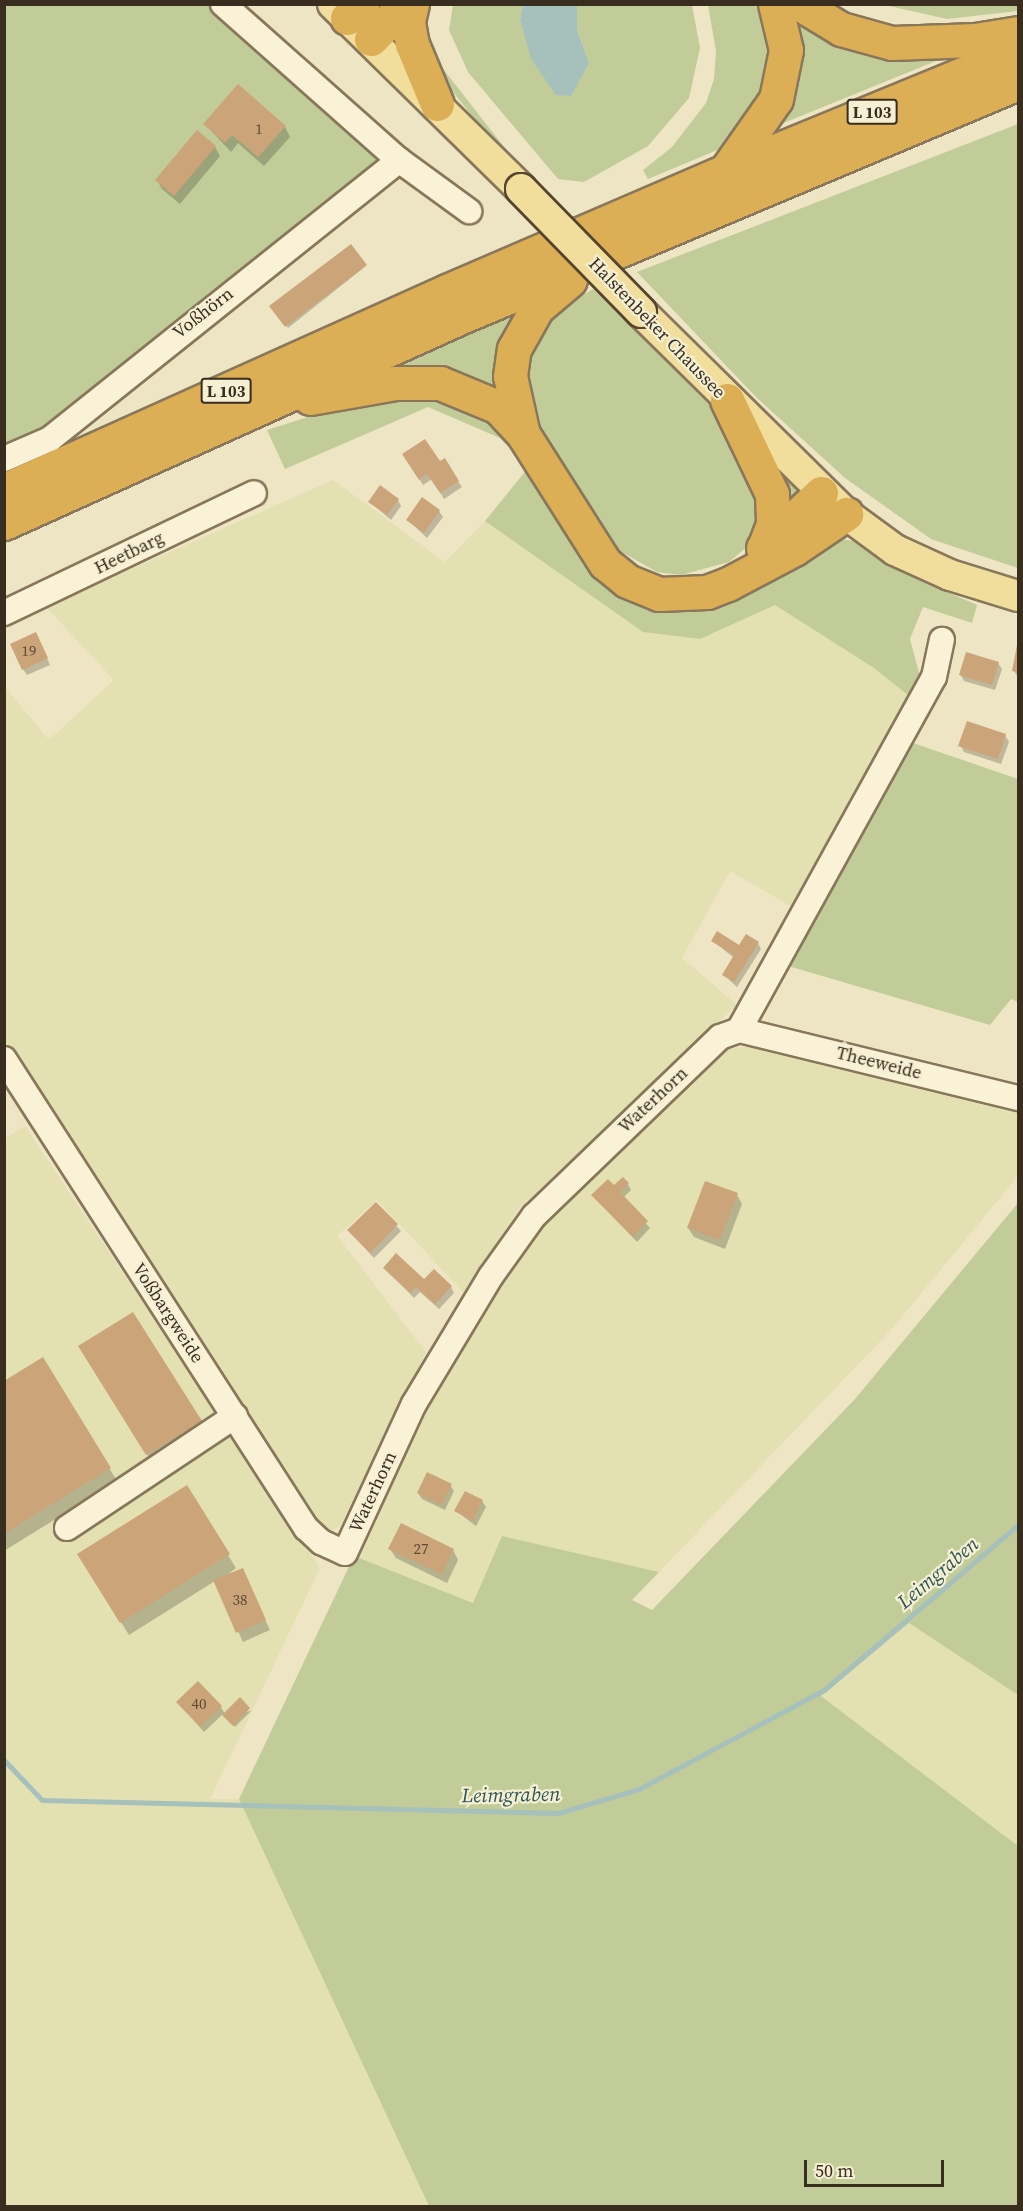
<!DOCTYPE html>
<html>
<head>
<meta charset="utf-8">
<style>
	body { margin:0 }
	#map { position:relative; width:1023px; height:2211px; overflow:hidden; background:#eee5c4; font-family:"Source Serif 4",serif }
	div>[style] { position:absolute }
	[style*='--x'] { left:calc(var(--x)*1px); top:calc(var(--y)*1px); width:calc(var(--w)*1px); rotate:calc(var(--a)*1deg) }
	.farmland>* { inset:0; background:#e3e0b1 }
	.green>* { inset:0; background:#c1cc98 }
	.water>* { inset:0; background:#a6c1bb }
	.shadow>* { inset:0; background:#0003 }
	.stream>* { height:5px; margin:-2.5px; padding:0 2.5px; transform-origin:2.5px; border-radius:2.5px; background:#a6c1bb }
	.building>* { inset:0; background:#cca47a }
	.roads { filter:drop-shadow(2px 0 #88775a) drop-shadow(-2px 0 #88775a) drop-shadow(0 2px #88775a) drop-shadow(0 -2px #88775a) }
	.minor>* { height:24px; margin:-12px; padding:0 12px; transform-origin:12px; border-radius:12px; background:#f9f2d7 }
	.major>* { height:30px; margin:-15px; padding:0 15px; transform-origin:15px; border-radius:15px; background:#f1de9c }
	.highway>* { height:33px; margin:-16.5px; padding:0 16.5px; transform-origin:16.5px; border-radius:16.5px; background:#dcae55 }
	.bridges { filter:drop-shadow(2px 0 #56452e) drop-shadow(-2px 0 #56452e) drop-shadow(0 2px #56452e) drop-shadow(0 -2px #56452e) }
	.major-bridge>* { height:30px; margin:-15px; padding:0 15px; transform-origin:15px; border-radius:15px; background:#f1de9c }
	span { translate:-50% -50%; white-space:nowrap; text-align:center; line-height:1.15; -webkit-text-stroke:4.5px #f5efd3; paint-order:stroke }
	.number-label { font-size:15px; color:#5d4b35 }
	.number-label span { -webkit-text-stroke-width:0 }
	.shield-label span { padding:2px 4px; background:#f5efd3; border:2px solid; border-radius:4px; -webkit-text-stroke-width:0 }
	.shield-label { font-size:16px; color:#382d1e; font-weight:700 }
	.street-label { font-size:18px; color:#382d1e }
	.water-label { font-size:20px; color:#2e5658; font-style:italic }
	.frame { position:absolute; inset:0; border:6px solid #382d1e; pointer-events:none }
	.scale { position:absolute; left:804px; top:2160px; width:140px; height:27px; box-sizing:border-box; border:3px solid #382d1e; border-top:0; padding-left:8px; font-size:18px; line-height:21px; white-space:nowrap; color:#382d1e; -webkit-text-stroke:4px #f5efd3; paint-order:stroke }
</style>
</head>
<body>
<div id="map">
	<div class="farmland">
		<i style="clip-path:polygon(333px 480px,445px 562px,485px 521px,643px 632px,700px 639px,775px 605px,874px 668px,913px 699px,794px 908px,730px 871px,682px 958px,737px 1005px,520px 1207px,464px 1293px,377px 1200px,337px 1236px,426px 1352px,340px 1526px,331px 1531px,320px 1527px,5px 1040px,4px 686px,49px 740px,114px 680px,46px 607px)"></i>
		<i style="clip-path:polygon(752px 1046px,1018px 1109px,1018px 1176px,890px 1331px,659px 1572px,502px 1536px,473px 1603px,354px 1556px,425px 1407px,510px 1267px,544px 1222px,726px 1049px)"></i>
		<i style="clip-path:polygon(25px 1126px,320px 1568px,210px 1799px,239px 1799px,429px 2206px,5px 2206px,4px 1139px)"></i>
		<i style="clip-path:polygon(909px 1623px,1018px 1695px,1018px 1846px,821px 1696px)"></i>
	</div>
	<div class="green">
		<i style="clip-path:polygon(1018px 4px,1018px 11px,947px 19px,885px 5px)"></i>
		<i style="clip-path:polygon(4px 5px,210px 5px,379px 162px,4px 470px)"></i>
		<i style="clip-path:polygon(420px 5px,430px 5px,427px 29px,431px 46px,444px 70px,533px 184px,490px 139px,439px 74px,427px 53px)"></i>
		<i style="clip-path:polygon(453px 5px,523px 5px,520px 19px,589px 63px,577px 29px,577px 5px,692px 5px,700px 48px,689px 98px,648px 146px,584px 182px,558px 179px,468px 72px,449px 30px)"></i>
		<i style="clip-path:polygon(708px 5px,764px 5px,775px 72px,747px 127px,722px 148px,648px 179px,643px 170px,672px 147px,706px 103px,714px 79px,716px 51px)"></i>
		<i style="clip-path:polygon(782px 5px,958px 52px,769px 129px)"></i>
		<i style="clip-path:polygon(1018px 124px,1018px 568px,931px 539px,845px 478px,756px 397px,637px 272px)"></i>
		<i style="clip-path:polygon(593px 289px,664px 347px,719px 414px,763px 511px,748px 546px,729px 562px,681px 575px,657px 572px,618px 550px,570px 486px,530px 418px,523px 384px,530px 341px,550px 315px)"></i>
		<i style="clip-path:polygon(526px 301px,506px 403px,345px 381px)"></i>
		<i style="clip-path:polygon(431px 391px,506px 429px,535px 472px,570px 541px,612px 584px,651px 602px,838px 538px,852px 541px,924px 582px,977px 605px,972px 623px,923px 607px,910px 639px,921px 680px,913px 699px,874px 668px,775px 605px,700px 639px,643px 632px,485px 521px,528px 468px,500px 438px,428px 407px,285px 469px,267px 430px,371px 397px)"></i>
		<i style="clip-path:polygon(781px 474px,803px 493px,785px 511px)"></i>
		<i style="clip-path:polygon(913px 743px,1018px 779px,1018px 1002px,1011px 999px,990px 1025px,788px 966px)"></i>
		<i style="clip-path:polygon(1018px 1203px,1018px 1695px,909px 1623px,821px 1696px,1018px 1846px,1018px 2206px,429px 2206px,239px 1799px,354px 1556px,473px 1603px,502px 1536px,659px 1572px,632px 1600px,652px 1610px,855px 1399px)"></i>
	</div>
	<div class="water">
		<i style="clip-path:polygon(523px 5px,577px 5px,577px 29px,589px 63px,571px 96px,556px 95px,531px 59px,520px 19px)"></i>
	</div>
	<div class="shadow">
		<i style="clip-path:polygon(205px 124px,285px 127px,290px 137px,264px 166px,238px 143px,231px 152px)"></i>
		<i style="clip-path:polygon(215px 147px,220px 156px,180px 204px,162px 189px,157px 180px)"></i>
		<i style="clip-path:polygon(366px 266px,288px 328px,272px 309px)"></i>
		<i style="clip-path:polygon(404px 455px,439px 463px,444px 460px,462px 487px,444px 499px,432px 479px,423px 485px)"></i>
		<i style="clip-path:polygon(398px 500px,401px 506px,391px 520px,370px 502px)"></i>
		<i style="clip-path:polygon(439px 511px,443px 517px,427px 538px,408px 520px)"></i>
		<i style="clip-path:polygon(39px 640px,50px 665px,27px 675px,23px 669px)"></i>
		<i style="clip-path:polygon(1018px 642px,1018px 677px,1013px 670px)"></i>
		<i style="clip-path:polygon(998px 663px,1002px 669px,995px 690px,964px 681px,961px 675px)"></i>
		<i style="clip-path:polygon(1005px 735px,1009px 742px,1001px 764px,964px 752px,960px 745px)"></i>
		<i style="clip-path:polygon(713px 941px,740px 947px,758px 943px,761px 949px,737px 987px,724px 975px,734px 958px)"></i>
		<i style="clip-path:polygon(628px 1184px,631px 1190px,623px 1198px,650px 1228px,637px 1242px,593px 1196px)"></i>
		<i style="clip-path:polygon(737px 1195px,742px 1204px,725px 1249px,694px 1237px,688px 1228px)"></i>
		<i style="clip-path:polygon(376px 1204px,401px 1231px,374px 1258px,349px 1231px)"></i>
		<i style="clip-path:polygon(385px 1268px,451px 1287px,454px 1293px,439px 1309px,420px 1292px,414px 1298px)"></i>
		<i style="clip-path:polygon(42px 1359px,117px 1481px,4px 1551px,4px 1382px)"></i>
		<i style="clip-path:polygon(87px 1359px,200px 1422px,208px 1434px,155px 1467px)"></i>
		<i style="clip-path:polygon(450px 1485px,454px 1491px,445px 1510px,422px 1499px,418px 1493px)"></i>
		<i style="clip-path:polygon(186px 1487px,236px 1568px,223px 1578px,242px 1570px,270px 1630px,243px 1642px,215px 1581px,129px 1635px,87px 1568px)"></i>
		<i style="clip-path:polygon(482px 1501px,486px 1507px,476px 1526px,456px 1511px)"></i>
		<i style="clip-path:polygon(390px 1549px,453px 1550px,458px 1560px,447px 1583px,396px 1558px)"></i>
		<i style="clip-path:polygon(178px 1702px,221px 1707px,225px 1714px,251px 1711px,235px 1727px,223px 1714px,204px 1732px)"></i>
	</div>
	<div class="stream">
		<i style="--x:4;--y:1760;--w:55;--a:46.5"></i>
		<i style="--x:42;--y:1800;--w:516;--a:1.44"></i>
		<i style="--x:558;--y:1813;--w:84;--a:-16.5"></i>
		<i style="--x:639;--y:1789;--w:210;--a:-28.2"></i>
		<i style="--x:824;--y:1690;--w:255;--a:-40.4"></i>
	</div>
	<div class="building">
		<i style="clip-path:polygon(238px 84px,286px 126px,258px 157px,232px 135px,225px 143px,203px 124px)"></i>
		<i style="clip-path:polygon(197px 130px,216px 146px,174px 196px,155px 180px)"></i>
		<i style="clip-path:polygon(351px 244px,367px 265px,285px 327px,269px 306px)"></i>
		<i style="clip-path:polygon(425px 439px,440px 461px,445px 458px,459px 481px,440px 493px,427px 474px,419px 480px,402px 454px)"></i>
		<i style="clip-path:polygon(380px 485px,399px 499px,387px 515px,368px 502px)"></i>
		<i style="clip-path:polygon(422px 497px,440px 510px,424px 533px,406px 520px)"></i>
		<i style="clip-path:polygon(36px 632px,48px 658px,22px 670px,10px 644px)"></i>
		<i style="clip-path:polygon(1018px 640px,1018px 672px,1012px 671px)"></i>
		<i style="clip-path:polygon(966px 652px,999px 662px,992px 685px,959px 675px)"></i>
		<i style="clip-path:polygon(967px 721px,1006px 734px,998px 759px,958px 746px)"></i>
		<i style="clip-path:polygon(717px 931px,739px 945px,746px 934px,759px 942px,734px 982px,722px 975px,734px 955px,711px 941px)"></i>
		<i style="clip-path:polygon(623px 1177px,629px 1183px,620px 1192px,648px 1221px,633px 1237px,591px 1195px,608px 1179px,614px 1185px)"></i>
		<i style="clip-path:polygon(705px 1181px,738px 1193px,720px 1240px,687px 1228px)"></i>
		<i style="clip-path:polygon(376px 1202px,398px 1224px,370px 1253px,347px 1230px)"></i>
		<i style="clip-path:polygon(396px 1253px,424px 1279px,434px 1269px,452px 1286px,435px 1304px,416px 1287px,410px 1293px,383px 1268px)"></i>
		<i style="clip-path:polygon(133px 1312px,202px 1421px,146px 1455px,78px 1346px)"></i>
		<i style="clip-path:polygon(43px 1357px,111px 1468px,4px 1534px,4px 1381px)"></i>
		<i style="clip-path:polygon(427px 1472px,452px 1484px,441px 1505px,417px 1493px)"></i>
		<i style="clip-path:polygon(187px 1485px,230px 1554px,120px 1623px,77px 1554px)"></i>
		<i style="clip-path:polygon(465px 1491px,483px 1500px,473px 1521px,454px 1511px)"></i>
		<i style="clip-path:polygon(401px 1523px,454px 1549px,442px 1574px,388px 1549px)"></i>
		<i style="clip-path:polygon(243px 1568px,266px 1620px,236px 1633px,213px 1580px)"></i>
		<i style="clip-path:polygon(198px 1681px,222px 1706px,200px 1727px,176px 1702px)"></i>
		<i style="clip-path:polygon(240px 1697px,250px 1708px,233px 1726px,222px 1715px)"></i>
	</div>
	<div class="roads">
		<div class="minor">
			<i style="--x:223;--y:4;--w:235;--a:41.6"></i>
			<i style="--x:399;--y:160;--w:87;--a:36.1"></i>
			<i style="--x:4;--y:459;--w:50;--a:-23.5"></i>
			<i style="--x:50;--y:439;--w:447;--a:-38.6"></i>
			<i style="--x:4;--y:613;--w:277;--a:-25.6"></i>
			<i style="--x:739;--y:1030;--w:287;--a:13.7"></i>
			<i style="--x:4;--y:1059;--w:558;--a:57.22"></i>
			<i style="--x:306;--y:1528;--w:21;--a:43"></i>
			<i style="--x:321;--y:1542;--w:26;--a:25"></i>
			<i style="--x:345;--y:1553;--w:164;--a:-65.2"></i>
			<i style="--x:414;--y:1404;--w:149;--a:-59"></i>
			<i style="--x:491;--y:1276;--w:74;--a:-54.4"></i>
			<i style="--x:534;--y:1216;--w:258;--a:-43.9"></i>
			<i style="--x:720;--y:1037;--w:20;--a:-20"></i>
			<i style="--x:739;--y:1030;--w:403;--a:-61.1"></i>
			<i style="--x:934;--y:677;--w:38;--a:-78"></i>
			<i style="--x:67;--y:1528;--w:202;--a:-33.7"></i>
		</div>
		<div class="major">
			<i style="--x:333;--y:4;--w:264;--a:44.5"></i>
			<i style="--x:641;--y:312;--w:288;--a:44.6"></i>
			<i style="--x:846;--y:514;--w:61;--a:36.3"></i>
			<i style="--x:895;--y:550;--w:60;--a:24.4"></i>
			<i style="--x:950;--y:575;--w:71;--a:17.2"></i>
		</div>
		<div class="highway">
			<i style="--x:412;--y:4;--w:18;--a:103"></i>
			<i style="--x:408;--y:22;--w:22;--a:80"></i>
			<i style="--x:412;--y:44;--w:65;--a:67.4"></i>
			<i style="--x:800;--y:4;--w:48;--a:31.4"></i>
			<i style="--x:841;--y:29;--w:53;--a:15.4"></i>
			<i style="--x:892;--y:43;--w:83;--a:-2.1"></i>
			<i style="--x:975;--y:40;--w:44;--a:-9.2"></i>
			<i style="--x:347;--y:18;--w:21;--a:-43"></i>
			<i style="--x:371;--y:39;--w:49;--a:-45.8"></i>
			<i style="--x:727;--y:169;--w:85;--a:-55"></i>
			<i style="--x:776;--y:99;--w:50;--a:-78.5"></i>
			<i style="--x:786;--y:50;--w:47;--a:-103.4"></i>
			<i style="--x:310;--y:398;--w:87;--a:-9.9"></i>
			<i style="--x:396;--y:383;--w:44;--a:0"></i>
			<i style="--x:440;--y:383;--w:63;--a:22.5"></i>
			<i style="--x:498;--y:407;--w:37;--a:47"></i>
			<i style="--x:523;--y:434;--w:153;--a:57.6"></i>
			<i style="--x:605;--y:563;--w:28;--a:39"></i>
			<i style="--x:627;--y:581;--w:35;--a:22"></i>
			<i style="--x:659;--y:594;--w:48;--a:-2.4"></i>
			<i style="--x:707;--y:592;--w:22;--a:-21"></i>
			<i style="--x:728;--y:584;--w:75;--a:-27.9"></i>
			<i style="--x:794;--y:549;--w:63;--a:-33.9"></i>
			<i style="--x:727;--y:400;--w:104;--a:64.4"></i>
			<i style="--x:772;--y:494;--w:30;--a:88"></i>
			<i style="--x:773;--y:524;--w:25;--a:111"></i>
			<i style="--x:522;--y:430;--w:55;--a:-102.5"></i>
			<i style="--x:510;--y:376;--w:27;--a:-82"></i>
			<i style="--x:514;--y:349;--w:47;--a:-60.7"></i>
			<i style="--x:537;--y:308;--w:43;--a:-40.3"></i>
			<i style="--x:4;--y:490;--w:486;--a:-24.2"></i>
			<i style="--x:447;--y:291;--w:304;--a:-23.3"></i>
			<i style="--x:726;--y:171;--w:316;--a:-22.3"></i>
			<i style="--x:4;--y:523;--w:501;--a:-24.26"></i>
			<i style="--x:461;--y:317;--w:604;--a:-22.79"></i>
			<i style="--x:763;--y:548;--w:80;--a:-43.5"></i>
		</div>
	</div>
	<div class="bridges">
		<div class="major-bridge">
			<i style="--x:521;--y:189;--w:172;--a:45.7"></i>
		</div>
	</div>
	<div class="number-label">
		<span style="left:259px;top:129px">1</span>
		<span style="left:29px;top:651px">19</span>
		<span style="left:421px;top:1549px">27</span>
		<span style="left:240px;top:1600px">38</span>
		<span style="left:199px;top:1704px">40</span>
	</div>
	<div class="shield-label">
		<span style="left:872px;top:112px">L 103</span>
		<span style="left:226px;top:391px">L 103</span>
	</div>
	<div class="street-label">
		<span style="left:203px;top:313px;rotate:-38deg">Voßhörn</span>
		<span style="left:657px;top:328px;rotate:46deg">Halstenbeker Chaussee</span>
		<span style="left:129px;top:553px;rotate:-26deg">Heetbarg</span>
		<span style="left:879px;top:1063px;rotate:14deg">Theeweide</span>
		<span style="left:653px;top:1100px;rotate:-43deg">Waterhorn</span>
		<span style="left:168px;top:1313px;rotate:57deg">Voßbargweide</span>
		<span style="left:373px;top:1492px;rotate:-65deg">Waterhorn</span>
	</div>
	<div class="water-label">
		<span style="left:938px;top:1573px;rotate:-40deg">Leimgraben</span>
		<span style="left:511px;top:1795px;rotate:-1deg">Leimgraben</span>
	</div>
	<div class="frame"></div>
	<div class="scale">50 m</div>
</div>
</body>
</html>
